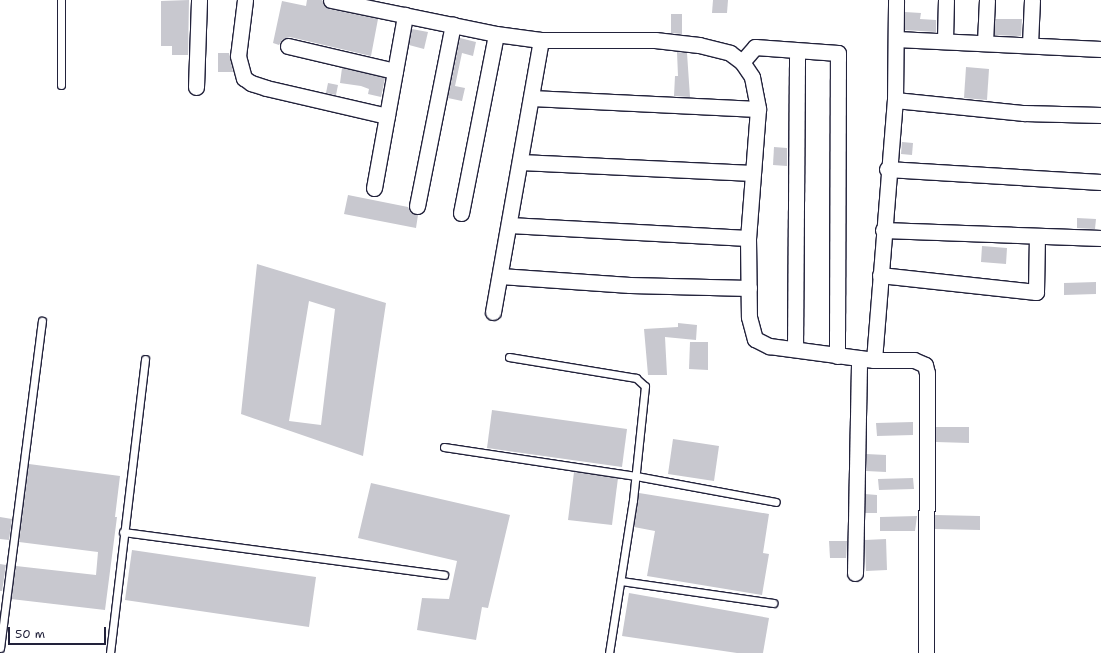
<!DOCTYPE html>
<html>
<head>
<meta charset="utf-8">
<style>
	body { margin:0 }
	#map { position:relative; width:1101px; height:653px; overflow:hidden; background:#fff; font-family:"Shantell Sans",sans-serif }
	div>[style] { position:absolute }
	[style*='--x'] { left:calc(var(--x)*1px); top:calc(var(--y)*1px); width:calc(var(--w)*1px); rotate:calc(var(--a)*1deg) }
	.building>* { inset:0; background:#c8c8cf }
	.roads { filter:drop-shadow(1px 0 #22223b) drop-shadow(-1px 0 #22223b) drop-shadow(0 1px #22223b) drop-shadow(0 -1px #22223b) }
	.lane>* { height:7px; margin:-3.5px; padding:0 3.5px; transform-origin:3.5px; border-radius:3.5px; background:#fff }
	.street>* { height:15px; margin:-7.5px; padding:0 7.5px; transform-origin:7.5px; border-radius:7.5px; background:#fff }
	span { translate:-50% -50%; white-space:nowrap; text-align:center; line-height:1.15; -webkit-text-stroke:3px #fff; paint-order:stroke }
	.scale { position:absolute; left:8px; top:627px; width:98px; height:18px; box-sizing:border-box; border:2px solid #22223b; border-top:0; padding-left:5px; font-size:12px; line-height:14px; white-space:nowrap; color:#22223b; -webkit-text-stroke:3px #fff; paint-order:stroke }
</style>
</head>
<body>
<div id="map">
	<div class="building">
		<i style="clip-path:polygon(189px 0,188px 55px,172px 55px,172px 46px,161px 46px,161px 1px)"></i>
		<i style="clip-path:polygon(307px 0,322px 0,329px 9px,378px 19px,371px 56px,290px 37px,282px 40px,279px 45px,273px 43px,282px 1px,306px 6px)"></i>
		<i style="clip-path:polygon(713px 0,728px 0,727px 13px,712px 13px)"></i>
		<i style="clip-path:polygon(905px 12px,921px 13px,920px 19px,936px 20px,936px 32px,905px 30px)"></i>
		<i style="clip-path:polygon(671px 14px,682px 14px,682px 34px,671px 33px)"></i>
		<i style="clip-path:polygon(995px 19px,1022px 19px,1021px 36px,994px 35px)"></i>
		<i style="clip-path:polygon(412px 29px,428px 32px,424px 49px,409px 45px)"></i>
		<i style="clip-path:polygon(460px 38px,476px 42px,473px 56px,462px 53px,455px 86px,465px 88px,462px 101px,448px 98px)"></i>
		<i style="clip-path:polygon(677px 52px,687px 53px,690px 97px,674px 96px,675px 76px,678px 76px)"></i>
		<i style="clip-path:polygon(218px 53px,229px 53px,233px 72px,218px 72px)"></i>
		<i style="clip-path:polygon(966px 67px,989px 69px,987px 100px,964px 98px)"></i>
		<i style="clip-path:polygon(342px 68px,385px 78px,381px 97px,368px 94px,369px 89px,361px 86px,340px 83px)"></i>
		<i style="clip-path:polygon(328px 83px,338px 85px,336px 95px,326px 93px)"></i>
		<i style="clip-path:polygon(902px 142px,913px 143px,912px 155px,901px 154px)"></i>
		<i style="clip-path:polygon(774px 147px,787px 148px,787px 166px,773px 165px)"></i>
		<i style="clip-path:polygon(348px 195px,408px 207px,411px 213px,418px 215px,416px 228px,344px 214px)"></i>
		<i style="clip-path:polygon(1077px 218px,1096px 219px,1095px 229px,1077px 228px)"></i>
		<i style="clip-path:polygon(982px 246px,1007px 248px,1006px 264px,981px 262px)"></i>
		<i style="clip-path:polygon(evenodd,257px 264px,386px 303px,363px 456px,241px 414px,257px 264px,309px 301px,335px 309px,321px 425px,289px 421px,309px 301px)"></i>
		<i style="clip-path:polygon(1096px 282px,1096px 294px,1064px 295px,1064px 283px)"></i>
		<i style="clip-path:polygon(678px 323px,697px 325px,696px 340px,665px 337px,667px 375px,648px 375px,644px 329px,678px 327px)"></i>
		<i style="clip-path:polygon(690px 342px,708px 342px,708px 370px,689px 369px)"></i>
		<i style="clip-path:polygon(492px 410px,627px 429px,622px 467px,487px 448px)"></i>
		<i style="clip-path:polygon(913px 422px,913px 435px,877px 436px,876px 423px)"></i>
		<i style="clip-path:polygon(936px 427px,969px 427px,969px 443px,936px 442px)"></i>
		<i style="clip-path:polygon(673px 439px,719px 446px,714px 481px,668px 474px)"></i>
		<i style="clip-path:polygon(866px 454px,886px 455px,886px 472px,866px 471px)"></i>
		<i style="clip-path:polygon(29px 464px,120px 476px,115px 517px,117px 517px,105px 610px,11px 599px,16px 566px,96px 575px,98px 552px,19px 542px)"></i>
		<i style="clip-path:polygon(574px 472px,618px 478px,612px 525px,568px 520px)"></i>
		<i style="clip-path:polygon(913px 478px,914px 489px,879px 490px,878px 479px)"></i>
		<i style="clip-path:polygon(371px 483px,510px 515px,488px 608px,482px 607px,476px 640px,417px 630px,422px 598px,449px 599px,457px 561px,358px 538px)"></i>
		<i style="clip-path:polygon(639px 493px,769px 514px,763px 553px,769px 554px,762px 595px,647px 576px,655px 531px,634px 527px)"></i>
		<i style="clip-path:polygon(865px 494px,877px 495px,877px 513px,865px 513px)"></i>
		<i style="clip-path:polygon(935px 515px,980px 516px,980px 530px,935px 529px)"></i>
		<i style="clip-path:polygon(917px 516px,915px 531px,880px 531px,880px 517px)"></i>
		<i style="clip-path:polygon(0 517px,12px 519px,9px 540px,0 539px)"></i>
		<i style="clip-path:polygon(886px 539px,887px 570px,866px 571px,865px 540px)"></i>
		<i style="clip-path:polygon(829px 541px,847px 541px,846px 558px,830px 558px)"></i>
		<i style="clip-path:polygon(132px 550px,316px 577px,309px 627px,125px 600px)"></i>
		<i style="clip-path:polygon(0 564px,6px 565px,2px 591px,0 591px)"></i>
		<i style="clip-path:polygon(629px 593px,769px 618px,763px 653px,737px 653px,622px 636px)"></i>
	</div>
	<div class="roads">
		<div class="lane">
			<i style="--x:61;--y:0;--w:85;--a:90"></i>
			<i style="--x:509;--y:357;--w:129;--a:9.4"></i>
			<i style="--x:636;--y:378;--w:12;--a:42"></i>
			<i style="--x:645;--y:386;--w:115;--a:96"></i>
			<i style="--x:633;--y:500;--w:155;--a:98.9"></i>
			<i style="--x:444;--y:447;--w:194;--a:8.6"></i>
			<i style="--x:636;--y:476;--w:142;--a:10.5"></i>
			<i style="--x:123;--y:532;--w:324;--a:7.6"></i>
			<i style="--x:621;--y:581;--w:154;--a:8.2"></i>
			<i style="--x:0;--y:648;--w:330;--a:-82.7"></i>
			<i style="--x:110;--y:653;--w:296;--a:-83.2"></i>
		</div>
		<div class="street">
			<i style="--x:245;--y:0;--w:56;--a:97.1"></i>
			<i style="--x:238;--y:56;--w:23;--a:75"></i>
			<i style="--x:244;--y:78;--w:9;--a:36"></i>
			<i style="--x:251;--y:83;--w:16;--a:18"></i>
			<i style="--x:266;--y:88;--w:124;--a:13"></i>
			<i style="--x:331;--y:0;--w:168;--a:11.6"></i>
			<i style="--x:496;--y:34;--w:45;--a:7.6"></i>
			<i style="--x:541;--y:40;--w:114;--a:0"></i>
			<i style="--x:655;--y:40;--w:44;--a:6.5"></i>
			<i style="--x:699;--y:45;--w:32;--a:14"></i>
			<i style="--x:730;--y:53;--w:15;--a:37"></i>
			<i style="--x:742;--y:62;--w:18;--a:56"></i>
			<i style="--x:752;--y:77;--w:33;--a:79"></i>
			<i style="--x:758;--y:109;--w:129;--a:94.4"></i>
			<i style="--x:748;--y:238;--w:79;--a:89.3"></i>
			<i style="--x:749;--y:317;--w:23;--a:75"></i>
			<i style="--x:755;--y:339;--w:16;--a:27"></i>
			<i style="--x:769;--y:346;--w:106;--a:7.6"></i>
			<i style="--x:874;--y:360;--w:40;--a:0"></i>
			<i style="--x:914;--y:360;--w:12;--a:24"></i>
			<i style="--x:925;--y:365;--w:8;--a:76"></i>
			<i style="--x:927;--y:373;--w:280;--a:90.2"></i>
			<i style="--x:896;--y:39;--w:205;--a:2.8"></i>
			<i style="--x:945;--y:40;--w:40;--a:-88.6"></i>
			<i style="--x:985;--y:42;--w:42;--a:-87.3"></i>
			<i style="--x:1030;--y:44;--w:44;--a:-87.4"></i>
			<i style="--x:288;--y:46;--w:110;--a:13.2"></i>
			<i style="--x:742;--y:62;--w:20;--a:-49"></i>
			<i style="--x:755;--y:47;--w:83;--a:4.1"></i>
			<i style="--x:838;--y:53;--w:303;--a:90.2"></i>
			<i style="--x:196;--y:87;--w:87;--a:-88"></i>
			<i style="--x:531;--y:98;--w:227;--a:2.8"></i>
			<i style="--x:895;--y:100;--w:130;--a:5.8"></i>
			<i style="--x:1024;--y:113;--w:77;--a:1.5"></i>
			<i style="--x:520;--y:162;--w:233;--a:2.7"></i>
			<i style="--x:887;--y:169;--w:214;--a:3.5"></i>
			<i style="--x:374;--y:188;--w:176;--a:-79.8"></i>
			<i style="--x:417;--y:206;--w:185;--a:-78.8"></i>
			<i style="--x:461;--y:213;--w:182;--a:-78.9"></i>
			<i style="--x:509;--y:225;--w:239;--a:3.1"></i>
			<i style="--x:883;--y:230;--w:218;--a:2.1"></i>
			<i style="--x:880;--y:275;--w:157;--a:6.2"></i>
			<i style="--x:1036;--y:292;--w:56;--a:-89"></i>
			<i style="--x:500;--y:276;--w:130;--a:4"></i>
			<i style="--x:630;--y:285;--w:119;--a:1.4"></i>
			<i style="--x:493;--y:312;--w:276;--a:-80"></i>
			<i style="--x:795;--y:349;--w:298;--a:-89.6"></i>
			<i style="--x:874;--y:360;--w:261;--a:-85.4"></i>
			<i style="--x:895;--y:100;--w:100;--a:-89.4"></i>
			<i style="--x:855;--y:573;--w:215;--a:-88.9"></i>
		</div>
	</div>
	<div class="scale">50 m</div>
</div>
</body>
</html>
